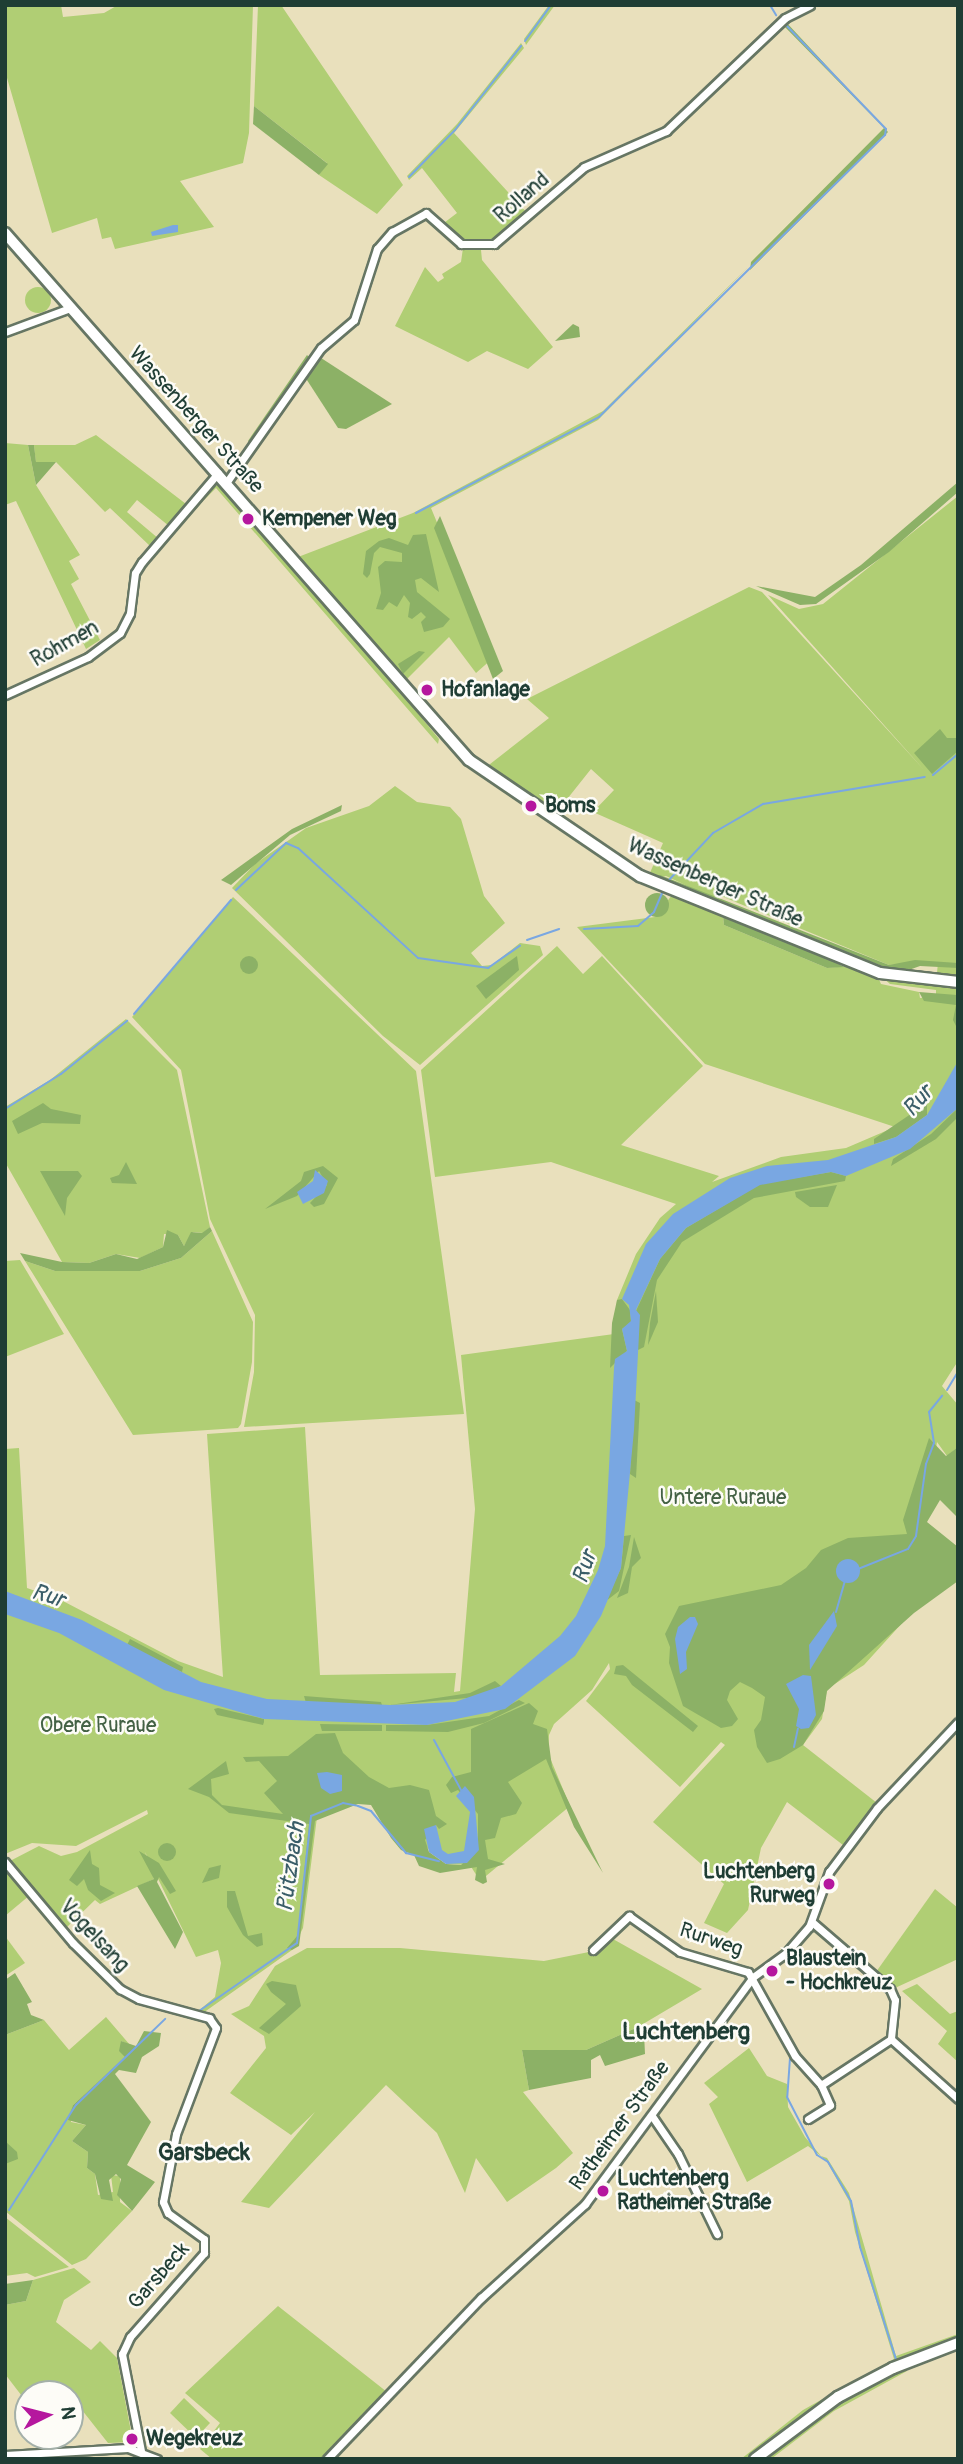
<!DOCTYPE html>
<html>
<head>
<meta charset="utf-8">
<style>
	body { margin:0 }
	#map { position:relative; width:963px; height:2464px; overflow:hidden; background:#e9e0bc; font-family:Pangolin,sans-serif }
	div>[style] { position:absolute }
	[style*='--x'] { left:calc(var(--x)*1px); top:calc(var(--y)*1px); width:calc(var(--w)*1px); rotate:calc(var(--a)*1deg) }
	.green>* { inset:0; background:#b0ce74 }
	.round { border-radius:50% }
	.forest>* { inset:0; background:#8cb166 }
	.water>* { inset:0; background:#79a7e2 }
	.stream>* { height:2px; margin:-1px; padding:0 1px; transform-origin:1px; border-radius:1px; background:#79a7e2 }
	.roads { filter:drop-shadow(2px 0 #667664) drop-shadow(-2px 0 #667664) drop-shadow(0 2px #667664) drop-shadow(0 -2px #667664) }
	.minor>* { height:7px; margin:-3.5px; padding:0 3.5px; transform-origin:3.5px; border-radius:3.5px; background:#fff }
	.major>* { height:10px; margin:-5px; padding:0 5px; transform-origin:5px; border-radius:5px; background:#fff }
	.dots>* { width:19px; height:19px; translate:-50% -50%; box-sizing:border-box; border:4px solid #fdfcf7; border-radius:50% }
	span { translate:-50% -50%; white-space:nowrap; text-align:center; line-height:1.15; -webkit-text-stroke:5px #fdfcf7; paint-order:stroke }
	.street-label { font-size:21px; color:#1f3d34 }
	.poi-label { font-size:21px; color:#1f3d34; font-weight:700 }
	.left { translate:0 -50%; text-align:left }
	.right { translate:-100% -50%; text-align:right }
	.park-label { font-size:21px; color:#436144 }
	.water-label { font-size:23px; color:#3a5d68; font-style:italic }
	.quarter-label { font-size:24px; color:#1f3d34; font-weight:700 }
	.frame { position:absolute; inset:0; border:7px solid #1f3d34; pointer-events:none }
	.north { position:absolute; left:14px; top:2380px; width:70px; height:70px; box-sizing:border-box; background:#fdfcf7; border:2px solid #a4b0a9; border-radius:50%; rotate:84deg; font-size:19px; font-weight:700; line-height:28px; text-align:center; color:#1f3d34 }
	.north::after { content:''; display:block; margin:auto; width:24px; height:32px; background:#b5179e; clip-path:polygon(50% 0,100% 100%,50% 72%,0 100%) }
</style>
</head>
<body>
<div id="map">
	<div class="green">
		<i style="clip-path:polygon(5px 5px,61px 5px,63px 17px,104px 13px,118px 5px,253px 5px,249px 133px,243px 163px,180px 181px,214px 227px,115px 249px,111px 237px,102px 239px,97px 218px,52px 233px,5px 71px)"></i>
		<i style="clip-path:polygon(258px 5px,281px 5px,403px 185px,377px 214px,319px 175px,327px 163px,254px 106px)"></i>
		<i style="clip-path:polygon(549px 5px,555px 5px,526px 45px,524px 39px)"></i>
		<i style="clip-path:polygon(521px 43px,524px 48px,454px 133px,527px 213px,492px 241px,460px 241px,440px 226px,457px 213px,422px 168px,409px 180px,407px 176px,457px 124px)"></i>
		<i style="clip-path:polygon(463px 248px,481px 250px,482px 260px,553px 347px,528px 369px,487px 351px,468px 362px,395px 326px,425px 267px,438px 282px,444px 278px,442px 274px,461px 262px)"></i>
		<i style="clip-path:polygon(748px 267px,598px 420px,431px 508px,493px 658px,476px 673px,449px 637px,405px 681px,298px 557px,413px 513px,603px 411px)"></i>
		<i class="round" style="left:25px;top:287px;width:26px;height:26px"></i>
		<i style="clip-path:polygon(96px 435px,186px 504px,169px 526px,137px 500px,127px 512px,159px 539px,150px 546px,110px 508px,105px 512px,56px 462px,36px 463px,34px 445px,75px 445px)"></i>
		<i style="clip-path:polygon(5px 443px,28px 445px,36px 485px,80px 555px,69px 561px,79px 579px,71px 584px,100px 640px,86px 649px,16px 501px,5px 505px)"></i>
		<i style="clip-path:polygon(213px 484px,223px 488px,358px 640px,439px 739px,438px 744px,216px 488px,203px 501px)"></i>
		<i style="clip-path:polygon(958px 496px,958px 1361px,942px 1386px,958px 1405px,958px 1447px,947px 1456px,937px 1442px,913px 1611px,864px 1665px,827px 1689px,822px 1719px,803px 1745px,877px 1803px,843px 1845px,787px 1802px,761px 1848px,748px 1910px,727px 1933px,704px 1923px,724px 1884px,653px 1822px,725px 1745px,721px 1742px,680px 1787px,586px 1701px,610px 1669px,609px 1663px,592px 1690px,554px 1724px,549px 1735px,548px 1753px,570px 1806px,480px 1881px,470px 1865px,447px 1864px,376px 1805px,353px 1798px,317px 1817px,303px 1928px,292px 1950px,203px 2013px,197px 2012px,215px 1997px,221px 1963px,218px 1950px,196px 1957px,145px 1852px,154px 1879px,100px 1904px,95px 1900px,65px 1929px,8px 1862px,39px 1846px,61px 1856px,77px 1852px,148px 1814px,147px 1810px,76px 1846px,32px 1843px,5px 1854px,5px 1449px,19px 1448px,27px 1588px,61px 1600px,178px 1661px,223px 1677px,207px 1434px,305px 1427px,320px 1675px,456px 1673px,454px 1692px,460px 1691px,475px 1509px,461px 1355px,614px 1334px,617px 1300px,636px 1254px,660px 1218px,676px 1204px,551px 1162px,435px 1177px,421px 1070px,557px 946px,583px 974px,602px 956px,703px 1066px,621px 1145px,719px 1176px,712px 1182px,781px 1157px,846px 1148px,895px 1127px,705px 1064px,577px 927px,655px 917px,672px 895px,723px 916px,724px 925px,827px 968px,847px 966px,877px 975px,881px 984px,919px 992px,920px 998px,936px 996px,936px 990px,890px 984px,882px 977px,936px 984px,938px 962px,889px 965px,721px 896px,709px 896px,666px 876px,654px 878px,649px 875px,663px 843px,593px 812px,614px 790px,591px 769px,556px 813px,485px 768px,549px 718px,527px 699px,749px 587px,762px 592px,925px 771px,768px 595px,799px 609px,823px 604px)"></i>
		<i style="clip-path:polygon(395px 786px,417px 802px,450px 807px,461px 819px,484px 896px,505px 923px,471px 953px,482px 966px,492px 965px,520px 943px,540px 946px,543px 955px,420px 1065px,383px 1036px,232px 888px,255px 864px,306px 828px,369px 806px)"></i>
		<i style="clip-path:polygon(233px 897px,416px 1071px,464px 1414px,244px 1427px,254px 1372px,255px 1315px,210px 1219px,181px 1070px,132px 1017px)"></i>
		<i style="clip-path:polygon(126px 1019px,177px 1070px,210px 1227px,203px 1233px,193px 1232px,184px 1246px,178px 1235px,164px 1234px,163px 1247px,140px 1258px,116px 1254px,89px 1263px,62px 1262px,5px 1162px,5px 1107px,50px 1080px)"></i>
		<i style="clip-path:polygon(212px 1231px,253px 1322px,252px 1362px,241px 1424px,238px 1428px,133px 1435px,25px 1261px,55px 1271px,140px 1271px,181px 1258px)"></i>
		<i style="clip-path:polygon(20px 1260px,64px 1334px,5px 1357px,5px 1261px)"></i>
		<i style="clip-path:polygon(9px 1871px,30px 1895px,5px 1916px,5px 1875px)"></i>
		<i style="clip-path:polygon(935px 1889px,958px 1908px,958px 1959px,895px 1988px,876px 1972px)"></i>
		<i style="clip-path:polygon(5px 1936px,25px 1963px,5px 1976px)"></i>
		<i style="clip-path:polygon(613px 1939px,702px 1989px,638px 2027px,586px 2050px,522px 2050px,529px 2090px,523px 2092px,573px 2153px,556px 2168px,507px 2202px,476px 2158px,465px 2193px,437px 2133px,386px 2085px,269px 2208px,241px 2202px,315px 2112px,291px 2135px,230px 2093px,266px 2048px,264px 2036px,231px 2014px,249px 2006px,275px 1966px,307px 1948px,400px 1948px,544px 1961px,594px 1951px)"></i>
		<i style="clip-path:polygon(917px 1984px,950px 2014px,958px 2011px,958px 2062px,938px 2044px,947px 2031px,902px 1991px)"></i>
		<i style="clip-path:polygon(106px 2017px,130px 2045px,121px 2041px,127px 2056px,73px 2105px,71px 2122px,86px 2125px,72px 2141px,88px 2152px,87px 2168px,95px 2174px,98px 2195px,113px 2192px,111px 2175px,120px 2176px,120px 2202px,132px 2211px,86px 2259px,72px 2265px,5px 2211px,5px 2035px,44px 2020px,69px 2050px)"></i>
		<i style="clip-path:polygon(749px 2048px,767px 2076px,787px 2084px,788px 2107px,805px 2137px,821px 2156px,827px 2158px,849px 2193px,896px 2356px,958px 2334px,958px 2340px,835px 2396px,747px 2459px,741px 2459px,803px 2410px,894px 2359px,855px 2232px,849px 2201px,826px 2160px,808px 2146px,747px 2182px,709px 2104px,718px 2097px,704px 2083px)"></i>
		<i style="clip-path:polygon(5px 2217px,29px 2236px,69px 2267px,35px 2277px,27px 2273px,5px 2276px)"></i>
		<i style="clip-path:polygon(74px 2268px,91px 2282px,64px 2300px,56px 2322px,91px 2350px,100px 2341px,117px 2358px,133px 2442px,108px 2443px,63px 2386px,51px 2394px,28px 2394px,28px 2404px,5px 2374px,5px 2305px,26px 2301px,33px 2280px)"></i>
		<i style="clip-path:polygon(278px 2306px,387px 2392px,324px 2459px,212px 2459px,200px 2449px,220px 2423px,185px 2393px)"></i>
		<i style="clip-path:polygon(903px 2367px,907px 2371px,834px 2411px,771px 2459px,763px 2459px,836px 2402px)"></i>
		<i style="clip-path:polygon(184px 2398px,210px 2423px,196px 2438px,170px 2413px)"></i>
	</div>
	<div class="forest">
		<i style="clip-path:polygon(786px 22px,888px 132px,750px 270px,751px 262px,884px 128px,782px 24px)"></i>
		<i style="clip-path:polygon(254px 106px,328px 164px,319px 175px,253px 124px)"></i>
		<i style="clip-path:polygon(573px 324px,579px 327px,580px 337px,555px 341px)"></i>
		<i style="clip-path:polygon(307px 355px,310px 358px,251px 445px,248px 441px)"></i>
		<i style="clip-path:polygon(318px 356px,392px 404px,346px 429px,338px 428px,305px 377px)"></i>
		<i style="clip-path:polygon(28px 445px,34px 445px,36px 462px,56px 462px,36px 485px)"></i>
		<i style="clip-path:polygon(958px 482px,958px 492px,889px 552px,816px 604px,800px 605px,756px 586px,815px 597px,861px 565px)"></i>
		<i style="clip-path:polygon(201px 497px,203px 501px,144px 568px,134px 591px,141px 567px)"></i>
		<i style="clip-path:polygon(440px 516px,503px 671px,493px 679px,434px 528px)"></i>
		<i style="clip-path:polygon(426px 534px,439px 592px,421px 578px,415px 580px,417px 592px,450px 619px,443px 627px,424px 632px,421px 622px,426px 617px,421px 612px,412px 619px,408px 617px,410px 603px,404px 595px,397px 607px,389px 602px,383px 610px,376px 609px,381px 593px,378px 567px,385px 561px,402px 562px,402px 553px,380px 547px,374px 553px,370px 574px,367px 578px,363px 574px,366px 551px,379px 541px,389px 538px,408px 545px,413px 535px)"></i>
		<i style="clip-path:polygon(419px 651px,425px 652px,403px 674px,398px 664px)"></i>
		<i style="clip-path:polygon(940px 729px,947px 738px,958px 738px,958px 751px,932px 774px,914px 753px)"></i>
		<i style="clip-path:polygon(342px 805px,341px 811px,290px 835px,231px 885px,221px 880px,292px 829px)"></i>
		<i style="clip-path:polygon(660px 875px,889px 965px,915px 960px,958px 963px,958px 968px,920px 966px,906px 971px,882px 966px,654px 878px)"></i>
		<i class="round" style="left:645px;top:893px;width:24px;height:24px"></i>
		<i style="clip-path:polygon(723px 916px,824px 956px,844px 967px,827px 968px,724px 925px)"></i>
		<i class="round" style="left:240px;top:956px;width:18px;height:18px"></i>
		<i style="clip-path:polygon(517px 956px,519px 970px,486px 999px,476px 986px)"></i>
		<i style="clip-path:polygon(919px 992px,957px 995px,958px 997px,957px 1028px,953px 1020px,956px 1005px,924px 1001px)"></i>
		<i style="clip-path:polygon(43px 1103px,51px 1109px,81px 1115px,80px 1124px,42px 1123px,18px 1134px,12px 1121px)"></i>
		<i style="clip-path:polygon(927px 1103px,927px 1115px,896px 1137px,874px 1144px,874px 1139px)"></i>
		<i style="clip-path:polygon(958px 1108px,958px 1117px,936px 1139px,891px 1166px,893px 1159px,931px 1134px)"></i>
		<i style="clip-path:polygon(126px 1162px,137px 1184px,112px 1183px,110px 1178px,119px 1175px)"></i>
		<i style="clip-path:polygon(323px 1166px,338px 1178px,324px 1204px,314px 1207px,310px 1203px,327px 1185px,319px 1171px,297px 1196px,265px 1209px,301px 1181px,304px 1172px)"></i>
		<i style="clip-path:polygon(40px 1171px,78px 1171px,82px 1176px,67px 1198px,65px 1216px)"></i>
		<i style="clip-path:polygon(831px 1172px,846px 1176px,845px 1181px,754px 1198px,682px 1242px,657px 1280px,644px 1347px,638px 1350px,636px 1311px,660px 1259px,686px 1228px,760px 1184px)"></i>
		<i style="clip-path:polygon(837px 1185px,828px 1207px,810px 1207px,796px 1197px,795px 1192px)"></i>
		<i style="clip-path:polygon(210px 1227px,212px 1231px,181px 1258px,140px 1271px,55px 1271px,25px 1261px,20px 1253px,62px 1262px,89px 1263px,116px 1254px,137px 1259px,163px 1247px,167px 1230px,178px 1235px,184px 1246px,191px 1232px,202px 1233px)"></i>
		<i style="clip-path:polygon(656px 1291px,658px 1322px,648px 1345px,650px 1323px)"></i>
		<i style="clip-path:polygon(622px 1299px,630px 1310px,631px 1322px,622px 1329px,627px 1351px,610px 1368px,612px 1323px,617px 1300px)"></i>
		<i style="clip-path:polygon(634px 1400px,640px 1403px,636px 1478px,630px 1474px)"></i>
		<i style="clip-path:polygon(929px 1438px,946px 1456px,958px 1447px,958px 1518px,940px 1500px,927px 1522px,958px 1547px,958px 1581px,914px 1613px,827px 1691px,824px 1711px,803px 1745px,780px 1759px,767px 1763px,757px 1747px,754px 1730px,761px 1720px,765px 1697px,752px 1688px,740px 1682px,730px 1691px,727px 1700px,738px 1719px,732px 1726px,721px 1728px,683px 1706px,669px 1663px,670px 1647px,665px 1634px,679px 1606px,781px 1585px,806px 1568px,821px 1550px,848px 1538px,907px 1534px,903px 1520px)"></i>
		<i style="clip-path:polygon(631px 1535px,619px 1591px,606px 1601px,621px 1568px,624px 1536px)"></i>
		<i style="clip-path:polygon(634px 1537px,641px 1558px,632px 1567px,628px 1593px,617px 1598px,629px 1567px)"></i>
		<i style="clip-path:polygon(130px 1639px,183px 1667px,182px 1672px,127px 1645px)"></i>
		<i style="clip-path:polygon(623px 1665px,698px 1726px,693px 1732px,632px 1685px,626px 1676px,614px 1674px,616px 1666px)"></i>
		<i style="clip-path:polygon(495px 1681px,501px 1686px,478px 1697px,390px 1705px,470px 1693px)"></i>
		<i style="clip-path:polygon(304px 1696px,381px 1702px,382px 1705px,306px 1703px)"></i>
		<i style="clip-path:polygon(519px 1700px,525px 1703px,484px 1723px,448px 1732px,386px 1731px,386px 1725px,427px 1725px,489px 1716px)"></i>
		<i style="clip-path:polygon(529px 1703px,538px 1711px,533px 1724px,547px 1729px,552px 1767px,603px 1873px,574px 1827px,546px 1759px,508px 1782px,522px 1803px,516px 1814px,501px 1818px,495px 1838px,485px 1840px,488px 1859px,505px 1864px,485px 1870px,487px 1882px,483px 1884px,475px 1880px,477px 1867px,440px 1873px,419px 1866px,414px 1855px,401px 1850px,391px 1838px,371px 1805px,358px 1804px,315px 1821px,299px 1946px,292px 1950px,287px 1948px,298px 1935px,309px 1824px,229px 1813px,209px 1797px,188px 1789px,226px 1761px,229px 1774px,211px 1779px,212px 1795px,222px 1805px,283px 1814px,264px 1793px,277px 1781px,259px 1761px,246px 1762px,243px 1757px,288px 1756px,316px 1734px,335px 1733px,343px 1753px,369px 1777px,389px 1788px,410px 1785px,429px 1790px,436px 1816px,447px 1824px,439px 1829px,436px 1825px,425px 1840px,429px 1852px,446px 1864px,461px 1865px,478px 1850px,478px 1814px,458px 1790px,451px 1793px,446px 1785px,452px 1777px,471px 1772px,471px 1729px)"></i>
		<i style="clip-path:polygon(218px 1708px,264px 1719px,264px 1722px,263px 1725px,217px 1715px,214px 1709px)"></i>
		<i style="clip-path:polygon(320px 1724px,382px 1725px,382px 1731px,322px 1731px)"></i>
		<i class="round" style="left:158px;top:1843px;width:18px;height:18px"></i>
		<i style="clip-path:polygon(90px 1850px,92px 1864px,99px 1868px,100px 1885px,115px 1893px,101px 1901px,88px 1890px,84px 1879px,77px 1886px,69px 1880px)"></i>
		<i style="clip-path:polygon(139px 1851px,159px 1863px,176px 1891px,170px 1894px,159px 1877px,157px 1882px,183px 1932px,175px 1949px,137px 1886px,154px 1879px)"></i>
		<i style="clip-path:polygon(221px 1865px,219px 1878px,202px 1883px,209px 1868px)"></i>
		<i style="clip-path:polygon(227px 1891px,235px 1891px,248px 1936px,262px 1933px,263px 1945px,257px 1947px,243px 1935px,227px 1907px)"></i>
		<i style="clip-path:polygon(15px 1973px,32px 2002px,27px 2004px,31px 2015px,44px 2020px,5px 2035px,5px 1980px)"></i>
		<i style="clip-path:polygon(272px 1981px,296px 1985px,301px 2006px,269px 2034px,259px 2028px,286px 2004px,271px 1992px,266px 1984px)"></i>
		<i style="clip-path:polygon(638px 2027px,644px 2033px,645px 2054px,605px 2066px,600px 2055px,591px 2060px,591px 2078px,529px 2090px,522px 2050px,586px 2050px)"></i>
		<i style="clip-path:polygon(144px 2031px,161px 2033px,159px 2046px,142px 2057px,136px 2073px,119px 2070px,115px 2074px,151px 2122px,127px 2165px,155px 2182px,132px 2211px,117px 2195px,121px 2179px,116px 2174px,109px 2180px,113px 2201px,101px 2199px,95px 2174px,87px 2168px,88px 2152px,72px 2141px,86px 2125px,68px 2120px,73px 2105px,125px 2057px,119px 2051px,121px 2041px,136px 2046px)"></i>
		<i style="clip-path:polygon(5px 2141px,17px 2152px,18px 2159px,5px 2164px)"></i>
		<i style="clip-path:polygon(33px 2280px,26px 2301px,5px 2305px,5px 2284px)"></i>
	</div>
	<div class="water">
		<i style="clip-path:polygon(173px 225px,178px 225px,178px 232px,152px 236px,151px 232px)"></i>
		<i style="clip-path:polygon(958px 1061px,958px 1108px,910px 1149px,846px 1176px,831px 1172px,760px 1185px,686px 1228px,660px 1259px,636px 1310px,640px 1315px,634px 1430px,621px 1568px,601px 1616px,575px 1656px,505px 1709px,427px 1725px,264px 1719px,164px 1690px,59px 1633px,5px 1614px,5px 1591px,82px 1620px,201px 1682px,267px 1699px,390px 1705px,455px 1702px,501px 1686px,560px 1636px,576px 1616px,598px 1570px,605px 1546px,614px 1368px,615px 1359px,627px 1351px,622px 1329px,631px 1321px,629px 1305px,622px 1299px,646px 1244px,673px 1214px,730px 1178px,767px 1166px,828px 1160px,896px 1137px,927px 1115px)"></i>
		<i style="clip-path:polygon(315px 1170px,328px 1181px,324px 1193px,303px 1204px,297px 1192px,313px 1181px)"></i>
		<i class="round" style="left:836px;top:1559px;width:24px;height:24px"></i>
		<i style="clip-path:polygon(834px 1611px,837px 1626px,810px 1670px,809px 1645px)"></i>
		<i style="clip-path:polygon(690px 1617px,695px 1617px,698px 1624px,686px 1652px,687px 1669px,680px 1674px,675px 1639px,678px 1627px)"></i>
		<i style="clip-path:polygon(803px 1675px,811px 1676px,816px 1715px,809px 1728px,801px 1729px,796px 1726px,799px 1709px,786px 1684px)"></i>
		<i style="clip-path:polygon(327px 1772px,342px 1775px,342px 1791px,330px 1794px,321px 1788px,317px 1773px)"></i>
		<i style="clip-path:polygon(465px 1786px,474px 1797px,479px 1850px,467px 1863px,446px 1864px,429px 1852px,424px 1829px,436px 1825px,442px 1850px,448px 1854px,464px 1851px,470px 1812px,456px 1796px)"></i>
	</div>
	<div class="stream">
		<i style="--x:770;--y:5;--w:12;--a:59"></i>
		<i style="--x:525;--y:41;--w:44;--a:-54.2"></i>
		<i style="--x:409;--y:177;--w:66;--a:-45.6"></i>
		<i style="--x:455;--y:130;--w:107;--a:-51.8"></i>
		<i style="--x:416;--y:513;--w:207;--a:-27.7"></i>
		<i style="--x:599;--y:417;--w:402;--a:-44.6"></i>
		<i style="--x:885;--y:135;--w:6;--a:-81"></i>
		<i style="--x:886;--y:129;--w:144;--a:-133.9"></i>
		<i style="--x:933;--y:775;--w:33;--a:-40"></i>
		<i style="--x:668;--y:881;--w:66;--a:-46.8"></i>
		<i style="--x:713;--y:833;--w:58;--a:-30.1"></i>
		<i style="--x:763;--y:804;--w:164;--a:-9.5"></i>
		<i style="--x:236;--y:890;--w:69;--a:-43.2"></i>
		<i style="--x:286;--y:843;--w:13;--a:23"></i>
		<i style="--x:298;--y:848;--w:163;--a:42.5"></i>
		<i style="--x:418;--y:958;--w:71;--a:8.1"></i>
		<i style="--x:488;--y:968;--w:39;--a:-35"></i>
		<i style="--x:584;--y:929;--w:54;--a:-3.2"></i>
		<i style="--x:638;--y:926;--w:21;--a:-41"></i>
		<i style="--x:654;--y:912;--w:25;--a:-67"></i>
		<i style="--x:527;--y:940;--w:34;--a:-19"></i>
		<i style="--x:134;--y:1014;--w:150;--a:-49.6"></i>
		<i style="--x:5;--y:1109;--w:66;--a:-32"></i>
		<i style="--x:61;--y:1074;--w:85;--a:-38.8"></i>
		<i style="--x:947;--y:1390;--w:21;--a:-59"></i>
		<i style="--x:858;--y:1569;--w:54;--a:-21.8"></i>
		<i style="--x:908;--y:1549;--w:15;--a:-58"></i>
		<i style="--x:916;--y:1536;--w:73;--a:-82.1"></i>
		<i style="--x:926;--y:1464;--w:22;--a:-69"></i>
		<i style="--x:934;--y:1443;--w:31;--a:-99"></i>
		<i style="--x:929;--y:1412;--w:21;--a:-51"></i>
		<i style="--x:836;--y:1612;--w:32;--a:-74"></i>
		<i style="--x:434;--y:1740;--w:57;--a:61.6"></i>
		<i style="--x:794;--y:1747;--w:19;--a:-78"></i>
		<i style="--x:199;--y:2011;--w:119;--a:-34.8"></i>
		<i style="--x:297;--y:1943;--w:128;--a:-83.7"></i>
		<i style="--x:311;--y:1816;--w:35;--a:-22"></i>
		<i style="--x:343;--y:1803;--w:15;--a:11"></i>
		<i style="--x:358;--y:1806;--w:14;--a:21"></i>
		<i style="--x:371;--y:1811;--w:55;--a:50.2"></i>
		<i style="--x:406;--y:1853;--w:34;--a:14"></i>
		<i style="--x:790;--y:2058;--w:39;--a:94"></i>
		<i style="--x:787;--y:2097;--w:65;--a:62.7"></i>
		<i style="--x:817;--y:2155;--w:13;--a:32"></i>
		<i style="--x:828;--y:2162;--w:45;--a:59.5"></i>
		<i style="--x:851;--y:2201;--w:47;--a:78.9"></i>
		<i style="--x:860;--y:2247;--w:118;--a:72.2"></i>
		<i style="--x:9;--y:2210;--w:125;--a:-57.5"></i>
		<i style="--x:76;--y:2105;--w:124;--a:-44"></i>
	</div>
	<div class="roads">
		<div class="minor">
			<i style="--x:5;--y:332;--w:69;--a:-20.3"></i>
			<i style="--x:226;--y:483;--w:165;--a:-54.9"></i>
			<i style="--x:321;--y:348;--w:43;--a:-40.3"></i>
			<i style="--x:354;--y:320;--w:75;--a:-72.1"></i>
			<i style="--x:377;--y:249;--w:23;--a:-49"></i>
			<i style="--x:392;--y:232;--w:39;--a:-29"></i>
			<i style="--x:426;--y:213;--w:47;--a:41.5"></i>
			<i style="--x:461;--y:244;--w:33;--a:0"></i>
			<i style="--x:494;--y:244;--w:118;--a:-40.5"></i>
			<i style="--x:584;--y:167;--w:90;--a:-23.7"></i>
			<i style="--x:666;--y:131;--w:164;--a:-43.5"></i>
			<i style="--x:785;--y:18;--w:28;--a:-27"></i>
			<i style="--x:5;--y:695;--w:91;--a:-24.6"></i>
			<i style="--x:88;--y:657;--w:40;--a:-37"></i>
			<i style="--x:120;--y:633;--w:22;--a:-63"></i>
			<i style="--x:130;--y:613;--w:40;--a:-82.9"></i>
			<i style="--x:135;--y:573;--w:13;--a:-58"></i>
			<i style="--x:142;--y:562;--w:117;--a:-49.5"></i>
			<i style="--x:5;--y:1862;--w:106;--a:50"></i>
			<i style="--x:73;--y:1943;--w:66;--a:44.4"></i>
			<i style="--x:120;--y:1989;--w:21;--a:28"></i>
			<i style="--x:139;--y:1999;--w:73;--a:15.2"></i>
			<i style="--x:209;--y:2018;--w:12;--a:55"></i>
			<i style="--x:216;--y:2028;--w:113;--a:110.7"></i>
			<i style="--x:176;--y:2134;--w:69;--a:100.8"></i>
			<i style="--x:163;--y:2202;--w:12;--a:66"></i>
			<i style="--x:168;--y:2213;--w:44;--a:35.8"></i>
			<i style="--x:204;--y:2239;--w:14;--a:90"></i>
			<i style="--x:204;--y:2253;--w:112;--a:131.4"></i>
			<i style="--x:130;--y:2337;--w:19;--a:115"></i>
			<i style="--x:122;--y:2354;--w:99;--a:78.9"></i>
			<i style="--x:812;--y:1922;--w:103;--a:40.7"></i>
			<i style="--x:890;--y:1989;--w:12;--a:66"></i>
			<i style="--x:895;--y:2000;--w:39;--a:96"></i>
			<i style="--x:593;--y:1950;--w:50;--a:-43.4"></i>
			<i style="--x:629;--y:1916;--w:62;--a:35.2"></i>
			<i style="--x:680;--y:1952;--w:71;--a:16.4"></i>
			<i style="--x:748;--y:1972;--w:96;--a:60.8"></i>
			<i style="--x:795;--y:2056;--w:39;--a:48"></i>
			<i style="--x:821;--y:2085;--w:84;--a:-33.3"></i>
			<i style="--x:891;--y:2039;--w:90;--a:41.8"></i>
			<i style="--x:652;--y:2116;--w:46;--a:55.6"></i>
			<i style="--x:678;--y:2154;--w:89;--a:64"></i>
			<i style="--x:808;--y:2119;--w:26;--a:-32"></i>
			<i style="--x:830;--y:2105;--w:22;--a:-114"></i>
			<i style="--x:5;--y:2455;--w:123;--a:-3.3"></i>
			<i style="--x:128;--y:2448;--w:31;--a:21"></i>
			<i style="--x:327;--y:2459;--w:223;--a:-46.3"></i>
			<i style="--x:481;--y:2298;--w:140;--a:-42.1"></i>
			<i style="--x:585;--y:2204;--w:282;--a:-53.5"></i>
			<i style="--x:753;--y:1977;--w:41;--a:-36"></i>
			<i style="--x:786;--y:1953;--w:35;--a:-49"></i>
			<i style="--x:809;--y:1927;--w:59;--a:-70"></i>
			<i style="--x:829;--y:1872;--w:80;--a:-53.1"></i>
			<i style="--x:877;--y:1808;--w:118;--a:-46.7"></i>
		</div>
		<div class="major">
			<i style="--x:5;--y:233;--w:702;--a:48.64"></i>
			<i style="--x:469;--y:760;--w:207;--a:34.2"></i>
			<i style="--x:640;--y:876;--w:259;--a:22"></i>
			<i style="--x:880;--y:973;--w:79;--a:6.6"></i>
			<i style="--x:755;--y:2459;--w:104;--a:-36.8"></i>
			<i style="--x:838;--y:2397;--w:62;--a:-27.8"></i>
			<i style="--x:893;--y:2368;--w:70;--a:-21"></i>
		</div>
	</div>
	<div class="dots">
		<i style="left:248px;top:519px;background:#b5179e"></i>
		<i style="left:427px;top:690px;background:#b5179e"></i>
		<i style="left:531px;top:806px;background:#b5179e"></i>
		<i style="left:829px;top:1884px;background:#b5179e"></i>
		<i style="left:772px;top:1971px;background:#b5179e"></i>
		<i style="left:603px;top:2191px;background:#b5179e"></i>
		<i style="left:132px;top:2439px;background:#b5179e"></i>
	</div>
	<div class="street-label">
		<span style="left:522px;top:198px;rotate:-41deg">Rolland</span>
		<span style="left:196px;top:420px;rotate:48deg">Wassenberger Straße</span>
		<span style="left:65px;top:644px;rotate:-29deg">Rohmen</span>
		<span style="left:715px;top:883px;rotate:24deg">Wassenberger Straße</span>
		<span style="left:94px;top:1936px;rotate:47deg">Vogelsang</span>
		<span style="left:711px;top:1940px;rotate:19deg">Rurweg</span>
		<span style="left:620px;top:2126px;rotate:-54deg">Ratheimer Straße</span>
		<span style="left:159px;top:2276px;rotate:-49deg">Garsbeck</span>
	</div>
	<div class="poi-label">
		<span class="left" style="left:262px;top:519px">Kempener Weg</span>
		<span class="left" style="left:441px;top:690px">Hofanlage</span>
		<span class="left" style="left:545px;top:806px">Boms</span>
		<span class="right" style="left:815px;top:1884px">Luchtenberg<br>Rurweg</span>
		<span class="left" style="left:786px;top:1971px">Blaustein<br>- Hochkreuz</span>
		<span class="left" style="left:617px;top:2191px">Luchtenberg<br>Ratheimer Straße</span>
		<span class="left" style="left:146px;top:2439px">Wegekreuz</span>
	</div>
	<div class="park-label">
		<span style="left:723px;top:1498px">Untere Ruraue</span>
		<span style="left:98px;top:1726px">Obere Ruraue</span>
	</div>
	<div class="water-label">
		<span style="left:918px;top:1101px;rotate:-49deg">Rur</span>
		<span style="left:585px;top:1567px;rotate:-72deg">Rur</span>
		<span style="left:48px;top:1596px;rotate:17deg">Rur</span>
		<span style="left:291px;top:1867px;rotate:-82deg">Pützbach</span>
	</div>
	<div class="quarter-label">
		<span style="left:686px;top:2032px">Luchtenberg</span>
		<span style="left:204px;top:2153px">Garsbeck</span>
	</div>
	<div class="frame"></div>
	<div class="north">N</div>
</div>
</body>
</html>
